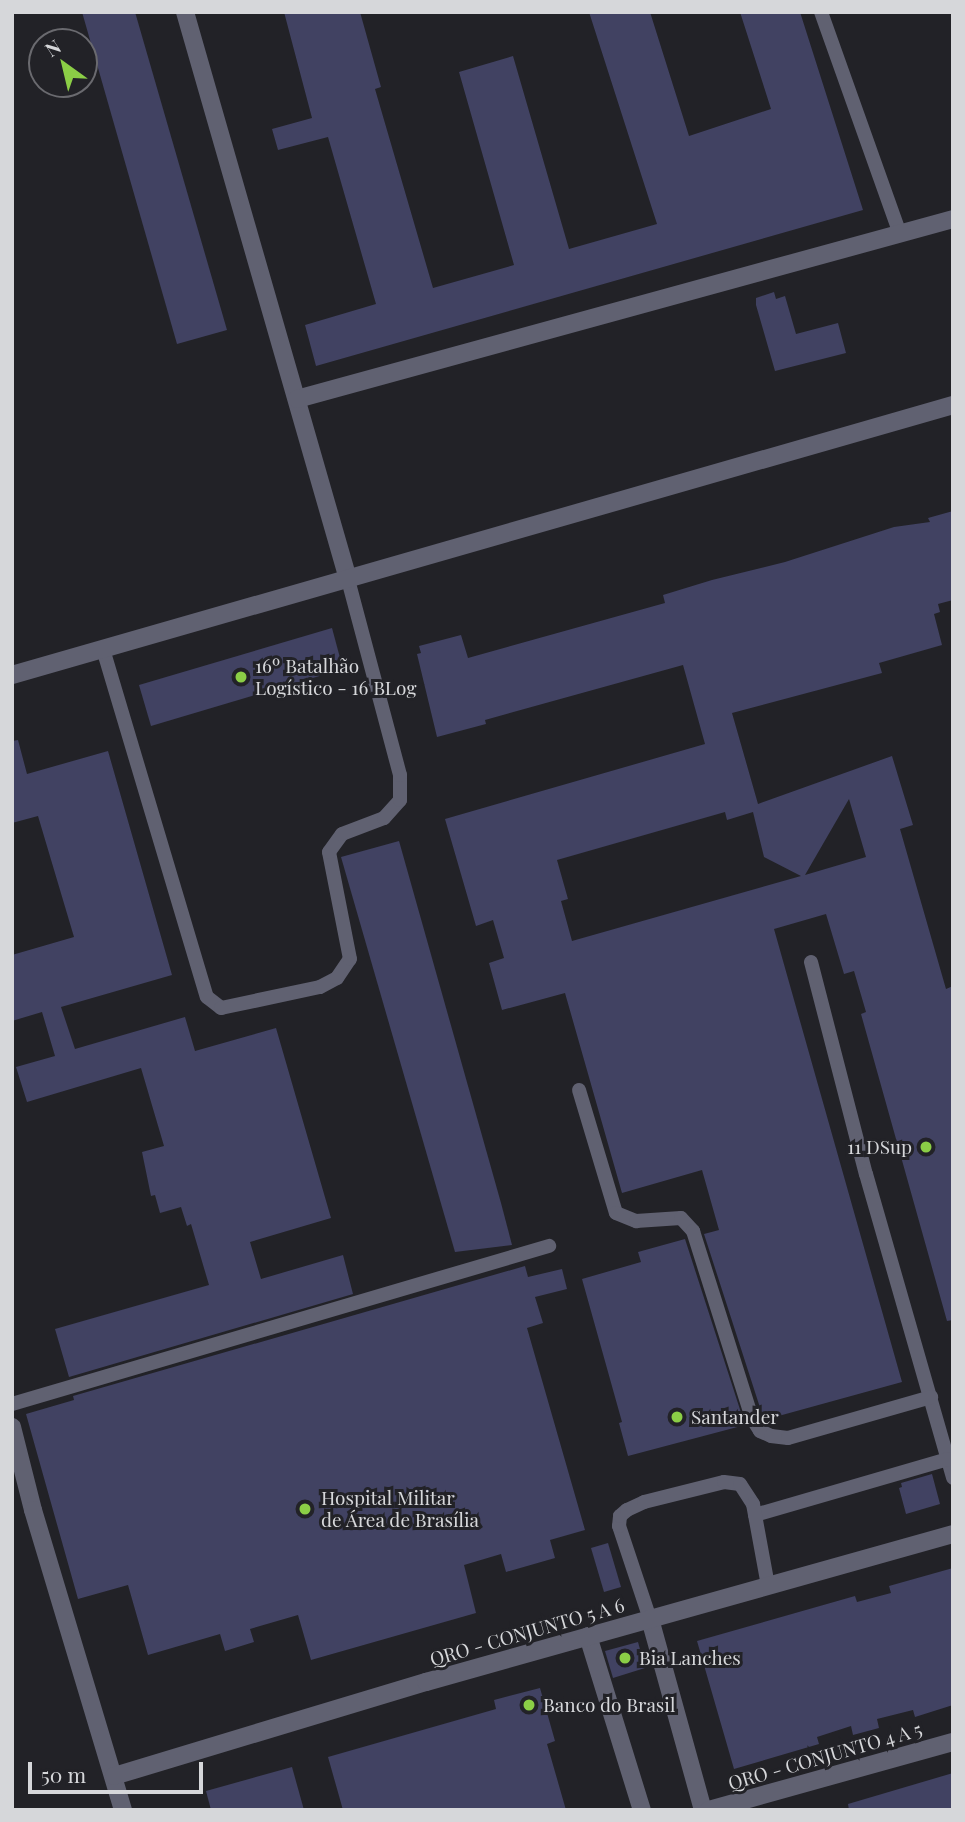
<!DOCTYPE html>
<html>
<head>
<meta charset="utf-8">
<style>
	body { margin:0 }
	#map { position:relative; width:965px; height:1822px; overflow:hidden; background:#222227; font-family:"Playfair Display",serif }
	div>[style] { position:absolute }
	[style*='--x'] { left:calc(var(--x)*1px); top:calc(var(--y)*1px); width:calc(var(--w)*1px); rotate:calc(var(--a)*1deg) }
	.building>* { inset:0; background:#414262 }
	.lane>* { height:14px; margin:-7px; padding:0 7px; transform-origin:7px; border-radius:7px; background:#606171 }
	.street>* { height:18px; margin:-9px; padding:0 9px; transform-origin:9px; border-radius:9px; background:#606171 }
	.dots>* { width:19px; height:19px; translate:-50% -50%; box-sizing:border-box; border:4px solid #222227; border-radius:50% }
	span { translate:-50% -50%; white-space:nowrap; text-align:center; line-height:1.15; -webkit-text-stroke:6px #222227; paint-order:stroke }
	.poi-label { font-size:19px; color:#d6d7da }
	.left { translate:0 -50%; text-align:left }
	.right { translate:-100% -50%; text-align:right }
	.street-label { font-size:19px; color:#d6d7da }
	.frame { position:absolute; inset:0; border:14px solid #d6d7da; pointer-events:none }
	.north { position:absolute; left:28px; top:28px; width:70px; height:70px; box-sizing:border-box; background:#222227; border:2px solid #6a6a6f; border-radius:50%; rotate:326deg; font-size:19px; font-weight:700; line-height:28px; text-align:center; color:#d6d7da }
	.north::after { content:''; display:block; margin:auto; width:24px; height:32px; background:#8bce46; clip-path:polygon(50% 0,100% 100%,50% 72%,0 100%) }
	.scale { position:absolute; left:28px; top:1762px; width:175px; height:32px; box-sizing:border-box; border:4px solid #d6d7da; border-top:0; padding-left:9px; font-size:21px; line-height:24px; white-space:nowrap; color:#d6d7da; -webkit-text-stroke:5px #222227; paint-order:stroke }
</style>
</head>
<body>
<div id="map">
	<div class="building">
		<i style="clip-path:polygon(82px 12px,135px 12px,227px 330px,177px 344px)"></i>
		<i style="clip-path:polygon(284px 12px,360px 12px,381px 87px,375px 89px,433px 288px,514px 265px,459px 72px,513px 56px,569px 249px,657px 224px,589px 12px,650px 12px,689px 136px,771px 109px,740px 12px,800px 12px,863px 210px,316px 366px,305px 325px,376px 304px,328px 137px,278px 150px,272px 129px,312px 118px)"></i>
		<i style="clip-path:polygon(774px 292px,776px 299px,785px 296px,796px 334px,838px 323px,846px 353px,775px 371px,756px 305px,756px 298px)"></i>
		<i style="clip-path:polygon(evenodd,953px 511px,953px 600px,938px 604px,940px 612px,934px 614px,942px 645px,879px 663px,882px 673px,732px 713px,758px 804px,892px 756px,913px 825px,900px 829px,946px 989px,953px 986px,953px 1320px,947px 1321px,861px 1014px,866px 1012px,854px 971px,844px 974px,826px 914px,774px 929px,902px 1382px,764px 1420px,704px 1234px,719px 1230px,702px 1170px,622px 1193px,565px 993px,502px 1010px,489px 963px,504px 958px,493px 920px,476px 926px,445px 819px,705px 744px,683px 665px,485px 720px,486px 724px,437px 737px,417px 654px,421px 653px,419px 646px,461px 635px,468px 658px,665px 603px,663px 595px,712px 580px,785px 562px,894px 527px,930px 522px,928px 518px,953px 511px,849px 799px,866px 857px,805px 875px,849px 799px,953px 511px,725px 812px,727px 820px,753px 812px,764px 857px,801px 876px,572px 941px,561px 901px,568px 899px,557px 860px,725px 812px)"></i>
		<i style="clip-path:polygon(332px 628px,343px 669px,151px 726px,139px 685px)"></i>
		<i style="clip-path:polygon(18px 740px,27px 774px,108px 751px,172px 975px,61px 1007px,75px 1049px,185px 1017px,195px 1051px,276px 1028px,331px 1218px,250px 1242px,261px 1279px,343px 1255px,353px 1294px,69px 1377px,55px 1329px,209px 1285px,191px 1224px,187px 1226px,181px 1207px,160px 1213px,155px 1195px,151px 1196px,142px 1152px,164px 1146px,141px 1068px,27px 1102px,16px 1067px,55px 1056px,42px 1012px,12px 1021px,12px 955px,74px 937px,38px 816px,12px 823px,12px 741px)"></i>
		<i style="clip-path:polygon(399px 841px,501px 1203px,512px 1245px,455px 1252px,341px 857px)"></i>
		<i style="clip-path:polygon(685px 1239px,745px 1425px,628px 1456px,619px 1423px,622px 1422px,582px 1279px,641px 1262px,638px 1252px)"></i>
		<i style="clip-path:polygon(525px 1266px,528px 1277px,562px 1269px,567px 1289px,535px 1297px,543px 1323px,527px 1328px,585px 1530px,550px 1540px,555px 1558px,506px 1572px,501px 1554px,464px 1565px,476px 1613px,311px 1660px,298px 1615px,250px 1629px,254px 1642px,225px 1651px,220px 1634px,148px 1655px,128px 1585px,78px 1599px,26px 1414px,74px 1400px,73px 1396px)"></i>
		<i style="clip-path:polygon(932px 1474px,940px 1504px,906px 1514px,899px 1488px,902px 1487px,901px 1483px)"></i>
		<i style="clip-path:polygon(608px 1543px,621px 1587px,604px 1592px,591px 1548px)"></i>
		<i style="clip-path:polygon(953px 1568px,953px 1705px,915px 1717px,913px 1710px,877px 1719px,879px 1728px,853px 1735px,851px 1726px,817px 1737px,819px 1744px,734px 1769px,697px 1641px,855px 1596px,857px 1602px,891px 1593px,889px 1586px)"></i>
		<i style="clip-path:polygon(638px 1642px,645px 1668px,613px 1678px,605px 1651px)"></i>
		<i style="clip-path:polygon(540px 1688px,555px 1741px,547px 1744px,566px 1810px,343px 1810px,328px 1757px,496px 1709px,494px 1700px)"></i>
		<i style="clip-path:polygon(292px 1767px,304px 1810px,211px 1810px,206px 1791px)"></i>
		<i style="clip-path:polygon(953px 1773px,953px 1810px,849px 1810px,848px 1804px)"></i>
	</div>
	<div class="lane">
		<i style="--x:821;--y:12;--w:236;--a:70.4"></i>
		<i style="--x:103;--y:649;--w:363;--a:73.4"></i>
		<i style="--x:207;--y:997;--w:18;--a:38"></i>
		<i style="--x:221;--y:1008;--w:101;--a:-12"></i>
		<i style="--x:320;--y:987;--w:19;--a:-28"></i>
		<i style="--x:337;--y:978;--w:23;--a:-56"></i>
		<i style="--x:350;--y:959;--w:109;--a:-101.1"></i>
		<i style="--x:329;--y:852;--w:22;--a:-54"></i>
		<i style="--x:342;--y:834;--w:45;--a:-20.9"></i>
		<i style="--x:384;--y:818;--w:24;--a:-48"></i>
		<i style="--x:400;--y:800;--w:25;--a:-90"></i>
		<i style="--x:400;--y:775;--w:203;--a:-104.9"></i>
		<i style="--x:811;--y:962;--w:219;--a:75.5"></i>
		<i style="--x:866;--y:1174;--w:316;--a:74"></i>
		<i style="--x:579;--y:1090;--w:128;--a:73.3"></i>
		<i style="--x:616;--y:1213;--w:22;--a:22"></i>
		<i style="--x:636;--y:1221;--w:45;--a:-3.8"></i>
		<i style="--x:681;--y:1218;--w:18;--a:47"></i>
		<i style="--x:693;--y:1231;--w:196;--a:72.5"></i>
		<i style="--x:752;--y:1418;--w:15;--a:58"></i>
		<i style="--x:760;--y:1431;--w:12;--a:24"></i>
		<i style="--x:771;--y:1436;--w:17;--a:7"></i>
		<i style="--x:788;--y:1438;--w:149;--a:-16"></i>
		<i style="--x:12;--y:1404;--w:560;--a:-16.4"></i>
		<i style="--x:755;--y:1515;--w:201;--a:-16.2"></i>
		<i style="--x:650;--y:1619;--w:98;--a:-108.4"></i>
		<i style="--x:619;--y:1526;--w:10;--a:-84"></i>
		<i style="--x:620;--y:1516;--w:9;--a:-41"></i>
		<i style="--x:627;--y:1510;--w:19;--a:-25"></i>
		<i style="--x:644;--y:1502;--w:82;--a:-14"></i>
		<i style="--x:724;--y:1482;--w:16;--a:7"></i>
		<i style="--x:740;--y:1484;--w:24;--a:57"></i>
		<i style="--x:753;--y:1504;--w:83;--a:79.6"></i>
	</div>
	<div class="street">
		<i style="--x:185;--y:12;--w:590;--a:73.96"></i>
		<i style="--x:297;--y:399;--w:680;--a:-15.34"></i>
		<i style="--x:12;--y:675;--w:979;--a:-16.01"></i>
		<i style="--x:12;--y:1427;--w:86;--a:75.8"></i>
		<i style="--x:33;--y:1510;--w:313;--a:73.3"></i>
		<i style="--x:650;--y:1619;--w:198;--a:74.5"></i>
		<i style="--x:588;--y:1636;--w:182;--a:72.8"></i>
		<i style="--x:114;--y:1776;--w:326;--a:-16.8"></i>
		<i style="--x:426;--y:1682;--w:547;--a:-15.69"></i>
		<i style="--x:709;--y:1810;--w:253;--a:-15.6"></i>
	</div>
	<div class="dots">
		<i style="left:241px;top:677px;background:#8bce46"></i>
		<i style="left:926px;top:1147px;background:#8bce46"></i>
		<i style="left:677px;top:1417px;background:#8bce46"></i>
		<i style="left:305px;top:1509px;background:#8bce46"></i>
		<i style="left:625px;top:1658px;background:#8bce46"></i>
		<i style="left:529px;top:1705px;background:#8bce46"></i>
	</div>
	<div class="poi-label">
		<span class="left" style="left:255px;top:677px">16º Batalhão<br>Logístico - 16 BLog</span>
		<span class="right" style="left:912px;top:1147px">11 DSup</span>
		<span class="left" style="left:691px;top:1417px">Santander</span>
		<span class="left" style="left:321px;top:1509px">Hospital Militar<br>de Área de Brasília</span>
		<span class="left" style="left:639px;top:1658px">Bia Lanches</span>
		<span class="left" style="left:543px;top:1705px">Banco do Brasil</span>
	</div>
	<div class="street-label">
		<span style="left:527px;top:1632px;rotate:-16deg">QRO - CONJUNTO 5 A 6</span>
		<span style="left:825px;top:1756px;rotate:-16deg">QRO - CONJUNTO 4 A 5</span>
	</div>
	<div class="frame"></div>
	<div class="north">N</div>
	<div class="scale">50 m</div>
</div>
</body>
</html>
